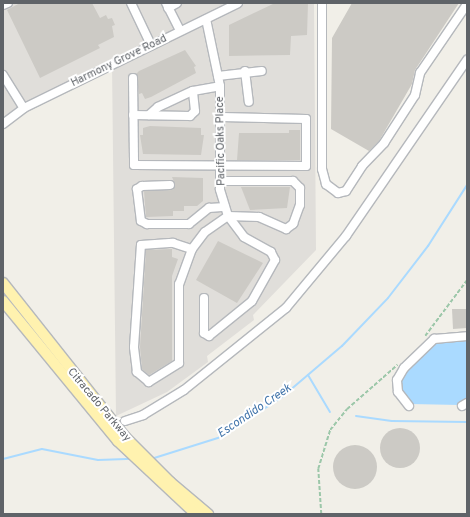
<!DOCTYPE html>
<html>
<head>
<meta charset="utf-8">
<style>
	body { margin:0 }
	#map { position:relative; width:470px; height:517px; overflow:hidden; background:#f1efe8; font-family:Overpass,sans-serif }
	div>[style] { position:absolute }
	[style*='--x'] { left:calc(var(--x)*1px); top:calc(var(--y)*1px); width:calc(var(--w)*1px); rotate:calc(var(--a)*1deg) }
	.industrial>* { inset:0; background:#e0deda }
	.water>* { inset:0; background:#aadaff }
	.stream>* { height:2px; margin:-1px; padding:0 1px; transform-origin:1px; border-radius:1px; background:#aadaff }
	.building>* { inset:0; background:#cccac5 }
	.round { border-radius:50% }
	.path>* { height:1.5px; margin-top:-0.75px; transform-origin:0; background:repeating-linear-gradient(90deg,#9cc7a9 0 4px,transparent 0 6px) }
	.roads { filter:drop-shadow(1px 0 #b5b8bc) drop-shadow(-1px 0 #b5b8bc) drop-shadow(0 1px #b5b8bc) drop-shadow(0 -1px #b5b8bc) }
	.minor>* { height:8px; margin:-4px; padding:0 4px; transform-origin:4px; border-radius:4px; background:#fff }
	.major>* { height:10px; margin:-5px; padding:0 5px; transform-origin:5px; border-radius:5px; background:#fff2af }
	span { translate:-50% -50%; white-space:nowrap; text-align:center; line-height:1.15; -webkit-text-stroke:4px #fff; paint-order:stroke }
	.street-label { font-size:11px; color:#5f6368 }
	.water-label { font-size:12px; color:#4174aa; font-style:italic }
	.frame { position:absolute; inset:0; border:4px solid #5f6368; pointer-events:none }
</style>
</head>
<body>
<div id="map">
	<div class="industrial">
		<i style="clip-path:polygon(3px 3px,314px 3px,316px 250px,253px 315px,254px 320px,207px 356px,208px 362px,167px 392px,116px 416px,112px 65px,3px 118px)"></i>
	</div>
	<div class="water">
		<i style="clip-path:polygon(467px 339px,467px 402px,460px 405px,410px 404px,400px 393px,401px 374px,433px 341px)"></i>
	</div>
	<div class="stream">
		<i style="--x:308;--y:375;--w:43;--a:59.3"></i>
		<i style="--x:356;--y:416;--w:36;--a:8"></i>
		<i style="--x:392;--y:421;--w:75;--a:0.8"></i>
		<i style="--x:3;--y:459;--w:40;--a:-14.4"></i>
		<i style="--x:42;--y:449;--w:57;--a:11.1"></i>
		<i style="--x:98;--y:460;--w:35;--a:-2"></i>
		<i style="--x:151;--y:459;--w:70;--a:-17.4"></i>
		<i style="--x:218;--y:438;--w:76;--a:-32.6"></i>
		<i style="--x:282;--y:397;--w:79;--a:-40.4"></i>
		<i style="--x:342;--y:346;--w:66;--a:-46.2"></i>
		<i style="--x:388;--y:298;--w:66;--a:-52.4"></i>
		<i style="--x:428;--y:246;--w:72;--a:-57.4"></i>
	</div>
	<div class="building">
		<i style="clip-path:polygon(20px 3px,92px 3px,100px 18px,106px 15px,108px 19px,112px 18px,115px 25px,112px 26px,114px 37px,98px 45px,100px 48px,40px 78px,7px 10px)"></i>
		<i style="clip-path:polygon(275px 3px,308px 3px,307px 35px,291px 36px,290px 55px,229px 56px,229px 25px)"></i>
		<i style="clip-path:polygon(352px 3px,459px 3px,415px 70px,412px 84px,379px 141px,369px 151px,331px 129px,332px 38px)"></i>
		<i style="clip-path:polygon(185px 50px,196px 66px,194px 67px,196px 73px,151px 97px,145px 99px,142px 93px,139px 94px,136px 74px,139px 71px)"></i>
		<i style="clip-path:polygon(150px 126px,201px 128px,201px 135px,204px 135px,201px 155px,143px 154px,140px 135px,143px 135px,143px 128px)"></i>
		<i style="clip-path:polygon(289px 130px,300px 130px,300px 160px,237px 160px,239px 133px,289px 133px)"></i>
		<i style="clip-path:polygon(172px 177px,203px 178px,203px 201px,197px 206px,184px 206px,184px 211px,173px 211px,173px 216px,146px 217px,144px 191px,173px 190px,175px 184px)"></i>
		<i style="clip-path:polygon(241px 187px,290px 187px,287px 208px,250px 210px)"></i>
		<i style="clip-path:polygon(218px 241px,263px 263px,237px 303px,196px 280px)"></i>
		<i style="clip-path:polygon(172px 249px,172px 257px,178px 259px,172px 276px,172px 361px,149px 375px,142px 369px,140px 347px,146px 250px)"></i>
		<i style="clip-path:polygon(452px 309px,467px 309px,467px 328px,453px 329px)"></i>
		<i class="round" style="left:380px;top:428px;width:40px;height:40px"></i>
		<i class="round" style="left:333px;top:445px;width:44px;height:44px"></i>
	</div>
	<div class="path">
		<i style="--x:425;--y:336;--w:70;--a:-53.1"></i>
		<i style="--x:321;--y:514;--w:45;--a:-93.8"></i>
		<i style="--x:318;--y:469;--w:41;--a:-72.9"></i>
		<i style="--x:330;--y:430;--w:27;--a:-51"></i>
		<i style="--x:347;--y:409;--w:67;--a:-41.3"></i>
	</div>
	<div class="roads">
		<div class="minor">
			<i style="--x:131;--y:3;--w:47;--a:64.5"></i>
			<i style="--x:166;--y:3;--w:31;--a:63"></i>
			<i style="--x:322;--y:3;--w:166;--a:90"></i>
			<i style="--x:322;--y:169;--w:16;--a:75"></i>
			<i style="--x:326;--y:184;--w:15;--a:37"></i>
			<i style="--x:338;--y:193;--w:8;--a:-14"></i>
			<i style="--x:346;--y:191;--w:30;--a:-57"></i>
			<i style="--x:362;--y:166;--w:32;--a:-46"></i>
			<i style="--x:384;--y:143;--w:57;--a:-57.1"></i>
			<i style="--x:415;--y:95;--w:23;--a:-77"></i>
			<i style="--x:420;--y:73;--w:83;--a:-55.7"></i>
			<i style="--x:3;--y:5;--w:5;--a:-22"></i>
			<i style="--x:168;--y:8;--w:10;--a:-29"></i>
			<i style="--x:245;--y:71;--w:31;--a:83"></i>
			<i style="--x:3;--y:75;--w:39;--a:58"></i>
			<i style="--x:218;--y:76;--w:44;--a:-6.5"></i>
			<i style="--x:133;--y:78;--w:87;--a:89.3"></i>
			<i style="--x:134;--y:165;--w:172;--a:0.3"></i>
			<i style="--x:306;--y:166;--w:47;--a:-90"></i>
			<i style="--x:306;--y:119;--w:84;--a:-178.6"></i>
			<i style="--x:133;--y:115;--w:57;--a:1"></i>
			<i style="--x:190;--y:116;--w:7;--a:-45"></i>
			<i style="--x:195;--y:111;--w:20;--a:-96"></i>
			<i style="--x:193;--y:91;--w:27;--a:-10"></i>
			<i style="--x:149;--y:115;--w:12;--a:-42"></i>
			<i style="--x:158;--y:107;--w:38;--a:-25"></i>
			<i style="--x:3;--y:124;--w:26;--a:-37"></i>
			<i style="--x:24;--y:108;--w:238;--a:-26.1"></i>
			<i style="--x:170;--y:185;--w:28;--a:178"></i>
			<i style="--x:142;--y:186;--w:6;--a:149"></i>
			<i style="--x:137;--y:189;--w:32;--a:83"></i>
			<i style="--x:141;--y:221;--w:7;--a:27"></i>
			<i style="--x:147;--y:224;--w:42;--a:0"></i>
			<i style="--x:189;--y:224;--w:26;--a:-39"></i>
			<i style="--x:209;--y:208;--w:16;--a:-4"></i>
			<i style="--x:192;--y:249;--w:37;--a:110"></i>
			<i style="--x:179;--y:284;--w:79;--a:90"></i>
			<i style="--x:179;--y:363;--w:36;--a:148"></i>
			<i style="--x:149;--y:382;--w:16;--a:-140"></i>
			<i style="--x:137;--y:372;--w:25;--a:-97"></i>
			<i style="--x:134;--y:347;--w:102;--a:-86.1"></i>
			<i style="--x:141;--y:245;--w:32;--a:-4"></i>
			<i style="--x:173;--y:243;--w:20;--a:18"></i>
			<i style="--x:192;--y:249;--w:21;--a:-53"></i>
			<i style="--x:205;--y:232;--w:28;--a:-35"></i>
			<i style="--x:228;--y:216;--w:31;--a:2"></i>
			<i style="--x:259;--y:217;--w:30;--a:24"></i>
			<i style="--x:286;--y:229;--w:9;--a:-36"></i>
			<i style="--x:293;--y:224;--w:20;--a:-70"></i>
			<i style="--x:300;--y:205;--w:17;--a:-90"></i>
			<i style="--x:300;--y:188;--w:10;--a:-135"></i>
			<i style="--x:293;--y:181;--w:72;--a:180"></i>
			<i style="--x:204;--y:298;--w:35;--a:90"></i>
			<i style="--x:204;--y:333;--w:6;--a:31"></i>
			<i style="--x:209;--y:336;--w:55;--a:-39.1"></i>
			<i style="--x:252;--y:301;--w:47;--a:-60.7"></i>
			<i style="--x:275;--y:260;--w:9;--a:-117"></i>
			<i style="--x:271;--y:252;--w:31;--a:-151"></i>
			<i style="--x:244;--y:237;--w:26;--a:-127"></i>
			<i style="--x:228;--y:216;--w:28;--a:-107"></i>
			<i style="--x:220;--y:189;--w:103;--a:-90"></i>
			<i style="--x:220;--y:86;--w:68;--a:-101.8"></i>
			<i style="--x:409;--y:406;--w:18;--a:-128"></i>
			<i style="--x:398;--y:392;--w:12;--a:-95"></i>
			<i style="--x:397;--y:380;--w:14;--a:-60"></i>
			<i style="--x:404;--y:368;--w:42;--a:-44"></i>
			<i style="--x:434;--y:339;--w:33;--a:-5"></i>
			<i style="--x:462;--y:406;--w:6;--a:-31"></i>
			<i style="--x:125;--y:421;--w:19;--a:-18"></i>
			<i style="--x:143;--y:415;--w:48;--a:-31.4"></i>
			<i style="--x:184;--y:390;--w:131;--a:-38.8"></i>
			<i style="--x:286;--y:308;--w:94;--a:-50.2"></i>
			<i style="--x:346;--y:236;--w:214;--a:-55.5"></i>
		</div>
		<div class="major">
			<i style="--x:3;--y:283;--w:196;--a:51.6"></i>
			<i style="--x:125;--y:437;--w:64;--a:45"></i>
			<i style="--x:170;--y:482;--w:50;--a:40.1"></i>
			<i style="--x:3;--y:301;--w:181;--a:50.6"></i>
			<i style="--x:118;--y:441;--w:107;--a:43.1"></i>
		</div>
	</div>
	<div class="street-label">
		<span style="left:119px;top:61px;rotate:-26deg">Harmony Grove Road</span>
		<span style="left:221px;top:141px;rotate:-91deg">Pacific Oaks Place</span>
		<span style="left:99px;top:405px;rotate:50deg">Citracado Parkway</span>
	</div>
	<div class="water-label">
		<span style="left:255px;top:412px;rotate:-34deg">Escondido Creek</span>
	</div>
	<div class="frame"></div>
</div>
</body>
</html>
